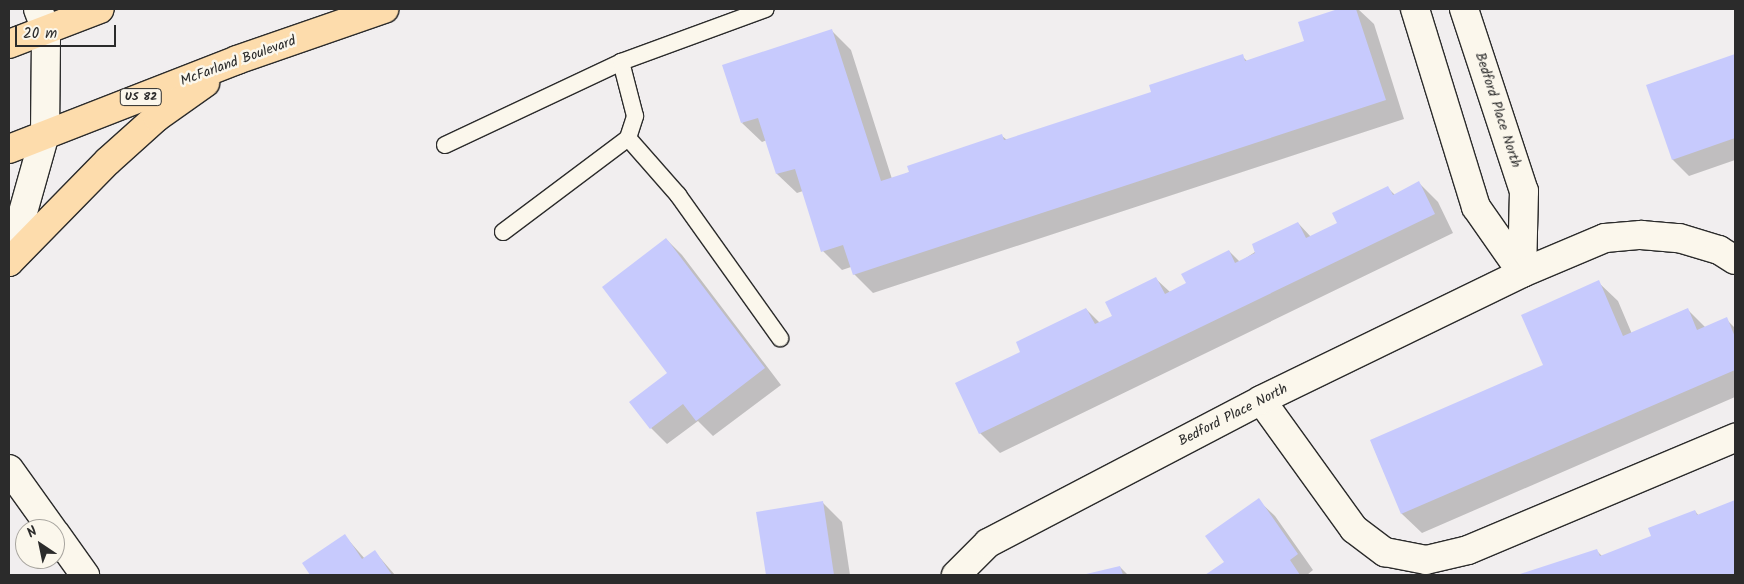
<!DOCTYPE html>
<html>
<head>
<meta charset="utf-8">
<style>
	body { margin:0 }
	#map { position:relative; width:1744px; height:584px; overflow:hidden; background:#f1eeef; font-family:Kalam,sans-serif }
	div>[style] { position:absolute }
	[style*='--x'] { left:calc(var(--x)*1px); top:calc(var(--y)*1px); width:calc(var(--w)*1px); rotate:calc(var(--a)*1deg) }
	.shadow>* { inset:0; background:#0003 }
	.building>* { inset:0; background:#c7cafd }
	.roads { filter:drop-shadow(1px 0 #2b2b2b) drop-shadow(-1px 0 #2b2b2b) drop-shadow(0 1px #2b2b2b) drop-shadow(0 -1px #2b2b2b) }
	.lane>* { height:16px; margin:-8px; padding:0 8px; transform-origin:8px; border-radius:8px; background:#fbf7ec }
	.street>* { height:28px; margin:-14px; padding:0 14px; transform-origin:14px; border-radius:14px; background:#fbf7ec }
	.secondary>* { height:28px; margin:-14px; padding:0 14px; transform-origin:14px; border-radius:14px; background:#fbf7ec }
	.highway>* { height:28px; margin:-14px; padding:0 14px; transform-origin:14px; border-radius:14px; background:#fddcac }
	span { translate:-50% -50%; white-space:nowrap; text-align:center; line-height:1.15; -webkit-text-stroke:5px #fbf7ec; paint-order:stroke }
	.shield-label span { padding:1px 4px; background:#fbf7ec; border:1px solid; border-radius:4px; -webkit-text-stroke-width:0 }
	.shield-label { font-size:12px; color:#2b2b2b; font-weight:700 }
	.street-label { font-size:14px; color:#2b2b2b }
	.frame { position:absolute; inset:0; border:10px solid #2b2b2b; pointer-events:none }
	.north { position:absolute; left:15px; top:519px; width:50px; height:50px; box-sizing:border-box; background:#fbf7ec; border:1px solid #a8a59f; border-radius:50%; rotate:326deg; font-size:14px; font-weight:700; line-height:20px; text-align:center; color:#2b2b2b }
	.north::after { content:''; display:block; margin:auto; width:18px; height:22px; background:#2b2b2b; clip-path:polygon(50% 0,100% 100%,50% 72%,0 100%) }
	.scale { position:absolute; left:15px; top:25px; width:101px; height:22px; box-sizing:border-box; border:2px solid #2b2b2b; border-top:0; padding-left:6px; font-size:15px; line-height:18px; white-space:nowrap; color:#2b2b2b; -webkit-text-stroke:4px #fbf7ec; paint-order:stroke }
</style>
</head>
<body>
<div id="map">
	<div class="shadow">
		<i style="clip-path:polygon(1342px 9px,1358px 9px,1374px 24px,1404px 119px,873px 293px,854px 274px,851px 267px,842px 270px,823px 251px,803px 191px,797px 193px,777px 174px,767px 140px,762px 142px,742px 123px,831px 30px,851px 50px,892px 179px,1002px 136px,1007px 140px,1152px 93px,1242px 56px,1247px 61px,1306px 42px,1299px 23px)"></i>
		<i style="clip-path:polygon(1735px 55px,1735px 160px,1689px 176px,1673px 160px,1648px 85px)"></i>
		<i style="clip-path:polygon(1419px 183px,1438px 202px,1453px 233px,1000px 453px,980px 433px,957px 384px,1022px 352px,1086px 309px,1100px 323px,1113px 316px,1156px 279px,1170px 292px,1188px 284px,1229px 251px,1240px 262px,1298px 223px,1311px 237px,1339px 223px,1388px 188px,1395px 195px)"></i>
		<i style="clip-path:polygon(666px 239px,682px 255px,781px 385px,713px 436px,698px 421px,667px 444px,651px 428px,669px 373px)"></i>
		<i style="clip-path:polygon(1598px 282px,1618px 301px,1632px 334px,1687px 309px,1706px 328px,1726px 319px,1735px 328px,1735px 397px,1422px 533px,1402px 514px,1371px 441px,1545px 366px)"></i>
		<i style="clip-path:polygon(1258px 500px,1275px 516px,1313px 570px,1307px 575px,1208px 575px,1226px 563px)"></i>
		<i style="clip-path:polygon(822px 502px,842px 522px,850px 575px,768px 575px,758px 513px)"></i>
		<i style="clip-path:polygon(1735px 502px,1735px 575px,1520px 575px,1597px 551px,1602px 556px,1653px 537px,1695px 511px,1699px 516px)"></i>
		<i style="clip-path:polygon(345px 536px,365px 559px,375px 552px,395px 575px,312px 575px,304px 563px)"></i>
		<i style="clip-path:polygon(1120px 567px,1128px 575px,1085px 575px)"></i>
	</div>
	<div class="building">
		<i style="clip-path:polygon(1338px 9px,1356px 9px,1386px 100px,853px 275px,843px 245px,821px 252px,795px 169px,776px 174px,758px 118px,741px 123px,722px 65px,832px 29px,881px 181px,909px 172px,907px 166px,1002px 134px,1004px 140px,1151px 92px,1149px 85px,1243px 54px,1245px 61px,1304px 41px,1298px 22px)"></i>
		<i style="clip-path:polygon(1735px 54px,1735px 138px,1672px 160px,1646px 85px)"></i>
		<i style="clip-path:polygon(1419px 181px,1435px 214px,979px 434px,955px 383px,1020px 352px,1016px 342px,1086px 308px,1095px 324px,1112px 316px,1105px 302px,1156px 277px,1165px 294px,1186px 283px,1181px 274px,1229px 250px,1235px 263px,1255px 253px,1252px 244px,1298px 222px,1306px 238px,1337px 223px,1332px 213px,1388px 186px,1393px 195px)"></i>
		<i style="clip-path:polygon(666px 238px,765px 368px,696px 421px,683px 404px,650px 429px,629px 402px,667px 373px,602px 287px)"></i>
		<i style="clip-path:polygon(1599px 280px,1623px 336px,1688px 308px,1697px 330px,1727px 317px,1735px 337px,1735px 370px,1401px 514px,1370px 440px,1543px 365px,1521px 315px)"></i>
		<i style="clip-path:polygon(1259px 498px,1298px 554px,1290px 560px,1300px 575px,1205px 575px,1224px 562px,1205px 536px)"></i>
		<i style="clip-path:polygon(1735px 500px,1735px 575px,1517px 575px,1597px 549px,1600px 556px,1651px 536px,1648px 528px,1695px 510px,1697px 515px)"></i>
		<i style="clip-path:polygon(823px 501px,834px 575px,766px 575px,756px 512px)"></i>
		<i style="clip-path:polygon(345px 534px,362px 559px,375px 550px,392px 575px,310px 575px,302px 563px)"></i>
		<i style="clip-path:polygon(1120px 566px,1123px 575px,1082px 575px)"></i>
	</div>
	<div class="roads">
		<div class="lane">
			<i style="--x:628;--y:138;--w:76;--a:48.7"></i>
			<i style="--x:678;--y:195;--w:176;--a:54.5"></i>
			<i style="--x:445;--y:145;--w:195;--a:-25.2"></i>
			<i style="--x:621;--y:62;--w:154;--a:-20.1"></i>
			<i style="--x:503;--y:232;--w:156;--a:-36.9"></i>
			<i style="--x:628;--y:138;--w:23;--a:-72"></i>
			<i style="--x:635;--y:116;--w:56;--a:-104.5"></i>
		</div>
		<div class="street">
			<i style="--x:1415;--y:9;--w:207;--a:72.9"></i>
			<i style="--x:1476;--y:207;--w:80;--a:55.1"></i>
			<i style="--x:1464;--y:9;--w:192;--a:71.8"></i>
			<i style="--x:1524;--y:191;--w:82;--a:91.4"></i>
			<i style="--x:1261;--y:400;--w:159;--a:54.2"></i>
			<i style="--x:1354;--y:529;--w:39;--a:37"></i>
			<i style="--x:1385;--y:552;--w:42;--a:11"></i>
			<i style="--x:1426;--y:560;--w:43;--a:-13.4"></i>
			<i style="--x:1468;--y:550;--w:290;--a:-22.8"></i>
			<i style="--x:9;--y:469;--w:74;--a:54.4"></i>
			<i style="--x:55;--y:533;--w:52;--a:54.5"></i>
			<i style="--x:956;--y:575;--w:45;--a:-45"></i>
			<i style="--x:988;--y:543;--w:308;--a:-27.6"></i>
			<i style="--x:1261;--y:400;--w:290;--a:-25.9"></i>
			<i style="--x:1522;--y:273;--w:90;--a:-22.9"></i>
			<i style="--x:1605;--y:238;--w:36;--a:-5"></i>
			<i style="--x:1641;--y:235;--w:38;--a:5"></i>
			<i style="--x:1679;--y:238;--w:42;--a:16.7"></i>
			<i style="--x:1719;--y:250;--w:19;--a:32"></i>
		</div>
		<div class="secondary">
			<i style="--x:9;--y:262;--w:133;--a:-74.3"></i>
			<i style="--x:45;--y:134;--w:104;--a:-89.4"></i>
			<i style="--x:46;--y:30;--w:22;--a:-111"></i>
		</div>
		<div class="highway">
			<i style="--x:9;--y:44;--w:97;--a:-21"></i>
			<i style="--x:9;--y:149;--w:245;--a:-21.3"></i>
			<i style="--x:237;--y:60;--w:156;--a:-19.1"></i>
			<i style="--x:9;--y:262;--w:141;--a:-45.6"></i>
			<i style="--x:108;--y:161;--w:66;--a:-41.9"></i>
			<i style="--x:157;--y:117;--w:59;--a:-35.3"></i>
		</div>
	</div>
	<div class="shield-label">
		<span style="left:141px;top:97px">US 82</span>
	</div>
	<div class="street-label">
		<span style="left:238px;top:61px;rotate:-20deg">McFarland Boulevard</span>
		<span style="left:1498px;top:110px;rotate:72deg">Bedford Place North</span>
		<span style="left:1233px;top:415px;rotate:-27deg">Bedford Place North</span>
	</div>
	<div class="frame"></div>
	<div class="north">N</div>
	<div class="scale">20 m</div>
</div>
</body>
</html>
